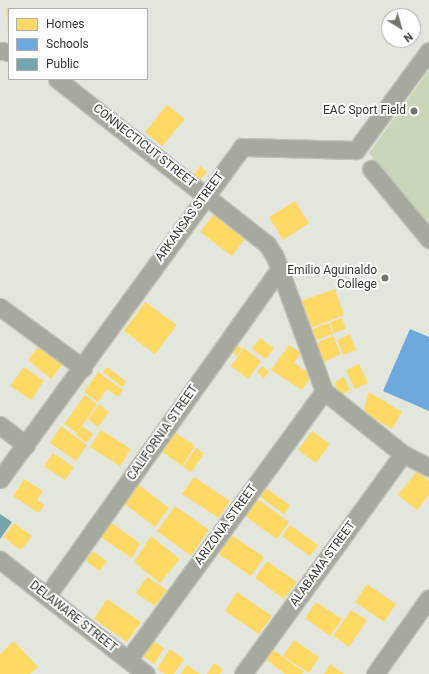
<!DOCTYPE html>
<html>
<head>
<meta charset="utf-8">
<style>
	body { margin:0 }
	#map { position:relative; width:429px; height:674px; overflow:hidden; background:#e2e6dd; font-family:Roboto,sans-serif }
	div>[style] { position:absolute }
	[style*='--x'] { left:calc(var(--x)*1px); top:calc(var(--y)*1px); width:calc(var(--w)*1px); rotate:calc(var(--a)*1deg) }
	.green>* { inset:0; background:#cad6b8 }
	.homes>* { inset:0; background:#ffd966 }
	.schools>* { inset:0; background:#6fa8dc }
	.public>* { inset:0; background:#76a5af }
	.roads { filter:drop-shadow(1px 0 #bfc2bb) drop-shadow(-1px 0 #bfc2bb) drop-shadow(0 1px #bfc2bb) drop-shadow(0 -1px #bfc2bb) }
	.minor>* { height:17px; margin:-8.5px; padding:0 8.5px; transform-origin:8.5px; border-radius:8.5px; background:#a6aa9e }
	.dots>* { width:11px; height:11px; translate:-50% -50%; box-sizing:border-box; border:2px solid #fff; border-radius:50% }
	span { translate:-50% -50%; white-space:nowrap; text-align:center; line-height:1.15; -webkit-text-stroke:4px #fff; paint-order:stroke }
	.poi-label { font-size:12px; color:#353831 }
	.right { translate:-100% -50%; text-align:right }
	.street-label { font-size:12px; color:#353831 }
	.legend { position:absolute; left:8px; top:8px; width:140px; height:72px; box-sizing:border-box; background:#fff; border:1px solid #aeafad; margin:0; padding:5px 7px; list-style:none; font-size:12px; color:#353831 }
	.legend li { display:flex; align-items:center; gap:8px; height:20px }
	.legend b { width:20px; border:1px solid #aeafad }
	.north { position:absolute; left:381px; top:8px; width:40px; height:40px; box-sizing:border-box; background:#fff; border:1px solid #aeafad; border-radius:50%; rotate:143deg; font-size:11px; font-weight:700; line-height:16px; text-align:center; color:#353831 }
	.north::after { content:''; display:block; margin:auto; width:14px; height:18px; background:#72756d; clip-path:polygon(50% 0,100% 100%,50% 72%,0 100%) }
</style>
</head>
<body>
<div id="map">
	<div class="green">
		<i style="clip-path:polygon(429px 70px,429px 229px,369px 153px)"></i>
	</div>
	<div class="homes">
		<i style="clip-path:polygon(9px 8px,9px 30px,8px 30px,6px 9px)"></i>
		<i style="clip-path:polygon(167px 105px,185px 119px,162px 146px,145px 132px)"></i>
		<i style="clip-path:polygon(200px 166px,207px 172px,201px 179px,194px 174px)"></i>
		<i style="clip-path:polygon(295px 201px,309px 223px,283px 240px,269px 217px)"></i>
		<i style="clip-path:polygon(216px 211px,248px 235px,232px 256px,200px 232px)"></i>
		<i style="clip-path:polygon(335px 289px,344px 315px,310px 328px,301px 301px)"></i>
		<i style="clip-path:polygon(145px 302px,177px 325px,155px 354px,124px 331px)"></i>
		<i style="clip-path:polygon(342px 318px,346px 329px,334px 333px,330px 322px)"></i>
		<i style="clip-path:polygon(329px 323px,333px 334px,316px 340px,312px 329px)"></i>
		<i style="clip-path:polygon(350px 334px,356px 350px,344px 355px,337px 340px)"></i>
		<i style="clip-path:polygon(333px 336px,341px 354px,324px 362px,316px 343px)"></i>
		<i style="clip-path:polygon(260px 338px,274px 348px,266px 359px,252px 349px)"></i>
		<i style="clip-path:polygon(40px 345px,63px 364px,51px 379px,28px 360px)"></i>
		<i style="clip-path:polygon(237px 345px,242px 349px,237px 356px,231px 351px)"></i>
		<i style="clip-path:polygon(289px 345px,301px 353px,294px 363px,312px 375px,302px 390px,271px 370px)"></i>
		<i style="clip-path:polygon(244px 348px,261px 361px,248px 379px,231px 366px)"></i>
		<i style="clip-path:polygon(359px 364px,368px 383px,355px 389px,346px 370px)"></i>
		<i style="clip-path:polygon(262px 366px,269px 372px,264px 378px,257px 372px)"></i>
		<i style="clip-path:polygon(24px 367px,44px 381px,31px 400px,10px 386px)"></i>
		<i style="clip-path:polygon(107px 367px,126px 381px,122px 387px,103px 372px)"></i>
		<i style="clip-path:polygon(98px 372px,123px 390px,118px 397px,107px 389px,98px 402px,84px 392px)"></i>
		<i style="clip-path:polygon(344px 377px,350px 390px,340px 395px,334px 383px)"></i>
		<i style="clip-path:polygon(369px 392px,402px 412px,392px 429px,363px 412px)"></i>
		<i style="clip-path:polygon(85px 395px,97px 404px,77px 433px,64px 424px)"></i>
		<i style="clip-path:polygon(99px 404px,109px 412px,98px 427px,88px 419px)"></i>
		<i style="clip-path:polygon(61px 426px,87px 445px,76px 461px,50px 443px)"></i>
		<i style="clip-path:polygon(82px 426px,93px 434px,87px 443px,76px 435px)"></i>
		<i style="clip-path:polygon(101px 430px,131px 449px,120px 466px,90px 447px)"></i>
		<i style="clip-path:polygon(173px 431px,195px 446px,182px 466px,160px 450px)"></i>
		<i style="clip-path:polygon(312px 431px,330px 444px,316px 463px,298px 450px)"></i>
		<i style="clip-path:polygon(196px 448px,204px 454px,191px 472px,183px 467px)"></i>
		<i style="clip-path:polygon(53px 453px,74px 467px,65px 480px,44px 466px)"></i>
		<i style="clip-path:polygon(417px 471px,429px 481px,429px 495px,417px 510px,398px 495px)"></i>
		<i style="clip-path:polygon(194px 477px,230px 501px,219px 518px,182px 494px)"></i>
		<i style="clip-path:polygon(24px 479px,43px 491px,37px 500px,44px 505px,39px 513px,13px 496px)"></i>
		<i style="clip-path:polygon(134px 481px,169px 508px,155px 527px,120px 500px)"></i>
		<i style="clip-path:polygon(266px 488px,290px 505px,284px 514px,259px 496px)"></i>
		<i style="clip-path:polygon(257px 499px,289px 522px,277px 539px,245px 516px)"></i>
		<i style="clip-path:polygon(175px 506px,209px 530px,191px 556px,157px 531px)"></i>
		<i style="clip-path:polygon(107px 520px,140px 543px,132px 558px,97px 535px)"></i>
		<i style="clip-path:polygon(14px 523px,32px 536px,21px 550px,3px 537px)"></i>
		<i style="clip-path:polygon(290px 525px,318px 545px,310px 556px,282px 536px)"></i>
		<i style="clip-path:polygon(230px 534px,264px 557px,251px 576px,217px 553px)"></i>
		<i style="clip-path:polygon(151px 536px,180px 559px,160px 583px,134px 562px)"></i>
		<i style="clip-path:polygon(92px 551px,107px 561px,100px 571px,86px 561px)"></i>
		<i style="clip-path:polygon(267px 561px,297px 582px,284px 599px,255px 578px)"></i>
		<i style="clip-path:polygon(147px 577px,167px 590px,155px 606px,136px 593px)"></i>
		<i style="clip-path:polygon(367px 584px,396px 604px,384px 622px,355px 602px)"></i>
		<i style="clip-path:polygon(237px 592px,272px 616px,259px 634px,225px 611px)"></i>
		<i style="clip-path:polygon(107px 599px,141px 622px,127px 642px,94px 619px)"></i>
		<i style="clip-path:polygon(316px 602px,342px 619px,330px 636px,305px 618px)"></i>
		<i style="clip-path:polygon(351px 610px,367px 620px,349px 647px,333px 636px)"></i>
		<i style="clip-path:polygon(151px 639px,164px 648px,154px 664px,141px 655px)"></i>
		<i style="clip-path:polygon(294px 640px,319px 657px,309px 673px,283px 656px)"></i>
		<i style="clip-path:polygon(14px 641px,38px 667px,30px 674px,0 674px,0 654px)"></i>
		<i style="clip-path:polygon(271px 648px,304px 672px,302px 674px,285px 674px,264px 658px)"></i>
		<i style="clip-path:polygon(170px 649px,184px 659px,174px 674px,165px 674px,157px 669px)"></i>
		<i style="clip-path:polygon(214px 663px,223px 669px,220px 674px,207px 674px)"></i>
		<i style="clip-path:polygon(330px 664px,344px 674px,324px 674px)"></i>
		<i style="clip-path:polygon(187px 665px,200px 674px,181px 674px)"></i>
	</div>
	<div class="schools">
		<i style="clip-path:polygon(410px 329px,429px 337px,429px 411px,383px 391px)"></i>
	</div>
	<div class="public">
		<i style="clip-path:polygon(0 514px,12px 522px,0 539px)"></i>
	</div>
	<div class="roads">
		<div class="minor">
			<i style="--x:0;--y:51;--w:9;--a:6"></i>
			<i style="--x:57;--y:79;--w:267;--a:38.2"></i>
			<i style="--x:267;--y:244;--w:15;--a:58"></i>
			<i style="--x:275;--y:257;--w:143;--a:69.9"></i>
			<i style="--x:324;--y:391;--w:101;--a:38.6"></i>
			<i style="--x:403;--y:454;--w:29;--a:27"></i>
			<i style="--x:371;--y:169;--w:91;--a:50.4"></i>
			<i style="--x:0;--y:307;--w:103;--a:36.3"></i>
			<i style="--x:0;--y:425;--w:33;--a:38"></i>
			<i style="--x:0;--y:479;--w:411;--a:-53.9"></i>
			<i style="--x:242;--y:147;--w:114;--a:1.5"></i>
			<i style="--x:356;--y:150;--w:123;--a:-53.6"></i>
			<i style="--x:0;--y:560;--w:185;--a:38"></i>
			<i style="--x:47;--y:596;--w:400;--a:-54.6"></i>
			<i style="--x:128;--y:660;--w:333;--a:-53.9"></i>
			<i style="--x:243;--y:674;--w:272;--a:-54"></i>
			<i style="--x:375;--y:674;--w:93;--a:-54.6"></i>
		</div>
	</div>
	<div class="dots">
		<i style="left:414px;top:111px;background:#72756d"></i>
		<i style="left:385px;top:278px;background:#72756d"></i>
	</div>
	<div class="poi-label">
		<span class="right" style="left:406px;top:111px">EAC Sport Field</span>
		<span class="right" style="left:377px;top:278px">Emilio Aguinaldo<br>College</span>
	</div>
	<div class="street-label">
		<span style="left:144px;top:146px;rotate:38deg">CONNECTICUT STREET</span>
		<span style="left:190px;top:217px;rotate:-54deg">ARKANSAS STREET</span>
		<span style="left:163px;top:433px;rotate:-55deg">CALIFORNIA STREET</span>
		<span style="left:226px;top:525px;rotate:-54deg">ARIZONA STREET</span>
		<span style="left:323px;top:564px;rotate:-54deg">ALABAMA STREET</span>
		<span style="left:73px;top:617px;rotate:38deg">DELAWARE STREET</span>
	</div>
	<ul class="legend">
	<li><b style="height:11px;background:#ffd966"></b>Homes</li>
	<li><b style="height:11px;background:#6fa8dc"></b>Schools</li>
	<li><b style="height:11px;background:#76a5af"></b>Public</li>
	</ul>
	<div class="north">N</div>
</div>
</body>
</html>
